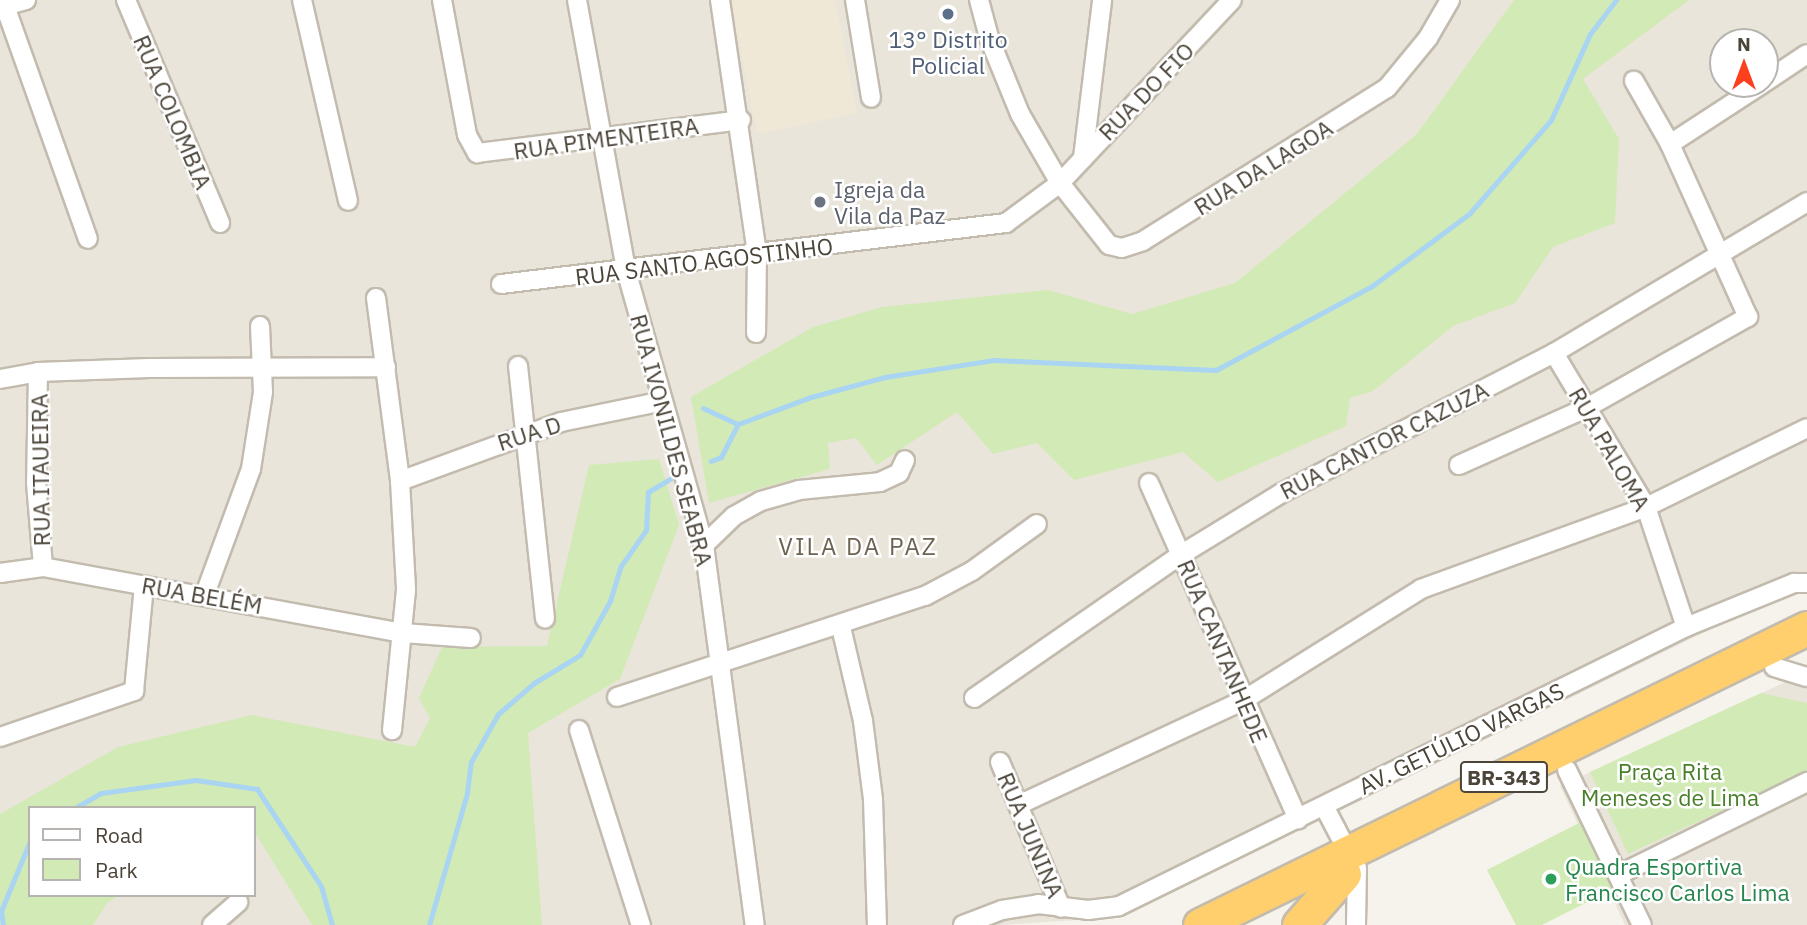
<!DOCTYPE html>
<html>
<head>
<meta charset="utf-8">
<style>
	body { margin:0 }
	#map { position:relative; width:1807px; height:925px; overflow:hidden; background:#f6f3ec; font-family:"IBM Plex Sans",sans-serif }
	div>[style] { position:absolute }
	[style*='--x'] { left:calc(var(--x)*1px); top:calc(var(--y)*1px); width:calc(var(--w)*1px); rotate:calc(var(--a)*1deg) }
	.residential>* { inset:0; background:#eae5da }
	.education>* { inset:0; background:#efe8d6 }
	.green>* { inset:0; background:#d2eab5 }
	.stream>* { height:5px; margin:-2.5px; padding:0 2.5px; transform-origin:2.5px; border-radius:2.5px; background:#a9d4f2 }
	.roads { filter:drop-shadow(2px 0 #c2bbae) drop-shadow(-2px 0 #c2bbae) drop-shadow(0 2px #c2bbae) drop-shadow(0 -2px #c2bbae) }
	.street>* { height:18px; margin:-9px; padding:0 9px; transform-origin:9px; border-radius:9px; background:#fff }
	.highway>* { height:33px; margin:-16.5px; padding:0 16.5px; transform-origin:16.5px; border-radius:16.5px; background:#ffcf6e }
	.dots>* { width:19px; height:19px; translate:-50% -50%; box-sizing:border-box; border:4px solid #fff; border-radius:50% }
	span { translate:-50% -50%; white-space:nowrap; text-align:center; line-height:1.15; -webkit-text-stroke:5px #fff; paint-order:stroke }
	.shield-label span { padding:2px 5px; background:#fff; border:2px solid; border-radius:5px; -webkit-text-stroke-width:0 }
	.shield-label { font-size:21px; color:#4b4439; font-weight:700 }
	.service-label { font-size:23px; color:#4e5e75 }
	.street-label { font-size:23px; color:#4b4439 }
	.worship-label { font-size:23px; color:#5b616d }
	.left { translate:0 -50%; text-align:left }
	.park-label { font-size:23px; color:#4a7f2a }
	.leisure-label { font-size:23px; color:#27864d }
	.neighbourhood-label { font-size:24px; color:#6e6250; letter-spacing:2px }
	.legend { position:absolute; left:28px; top:806px; width:228px; height:91px; box-sizing:border-box; background:#fff; border:2px solid #b7b4b0; margin:0; padding:9px 12px; list-style:none; font-size:21px; color:#4b4439 }
	.legend li { display:flex; align-items:center; gap:14px; height:35px }
	.legend b { width:35px; border:2px solid #b7b4b0 }
	.north { position:absolute; left:1709px; top:28px; width:70px; height:70px; box-sizing:border-box; background:#fff; border:2px solid #b7b4b0; border-radius:50%; rotate:0deg; font-size:19px; font-weight:700; line-height:28px; text-align:center; color:#4b4439 }
	.north::after { content:''; display:block; margin:auto; width:24px; height:32px; background:#fc3f1d; clip-path:polygon(50% 0,100% 100%,50% 72%,0 100%) }
</style>
</head>
<body>
<div id="map">
	<div class="residential">
		<div style="clip-path:polygon(evenodd,12px 0,1807px 0,1807px 582px,1123px 917px,1000px 925px,0 925px,0 3px,12px 0,1723px 42px,1765px 42px,1765px 84px,1723px 84px,1723px 42px,12px 0,30px 808px,254px 808px,254px 895px,30px 895px,30px 808px)"></div>
		<div style="clip-path:polygon(1807px 672px,1807px 925px,1625px 925px,1560px 786px)"></div>
	</div>
	<div class="education">
		<div style="clip-path:polygon(731px 0,835px 0,857px 113px,757px 134px)"></div>
	</div>
	<div class="green">
		<div style="clip-path:polygon(1514px 0,1689px 0,1583px 79px,1619px 139px,1615px 223px,1553px 247px,1515px 303px,1453px 326px,1373px 391px,1350px 398px,1346px 426px,1218px 482px,1183px 452px,1074px 480px,1037px 443px,993px 454px,957px 412px,877px 465px,856px 438px,828px 443px,830px 469px,709px 503px,691px 397px,813px 327px,882px 307px,1048px 290px,1132px 314px,1235px 283px,1416px 135px)"></div>
		<div style="clip-path:polygon(659px 459px,679px 525px,620px 679px,528px 733px,542px 925px,312px 925px,254px 831px,254px 808px,30px 808px,30px 895px,120px 895px,107px 903px,93px 925px,0 925px,0 814px,118px 747px,252px 715px,415px 747px,430px 718px,419px 698px,442px 647px,547px 646px,589px 465px)"></div>
		<div style="clip-path:polygon(1761px 693px,1807px 703px,1807px 771px,1628px 854px,1590px 772px)"></div>
		<div style="clip-path:polygon(1581px 822px,1615px 888px,1542px 925px,1516px 925px,1487px 870px)"></div>
	</div>
	<div class="stream">
		<div style="--x:703;--y:408;--w:38;--a:25"></div>
		<div style="--x:738;--y:424;--w:78;--a:-20.3"></div>
		<div style="--x:811;--y:397;--w:77;--a:-15.1"></div>
		<div style="--x:885;--y:377;--w:109;--a:-8.9"></div>
		<div style="--x:993;--y:360;--w:223;--a:2.6"></div>
		<div style="--x:1216;--y:370;--w:177;--a:-28.3"></div>
		<div style="--x:1372;--y:286;--w:121;--a:-36.6"></div>
		<div style="--x:1469;--y:214;--w:125;--a:-48.9"></div>
		<div style="--x:1551;--y:120;--w:94;--a:-65.6"></div>
		<div style="--x:1590;--y:34;--w:43;--a:-52.6"></div>
		<div style="--x:711;--y:461;--w:11;--a:-22"></div>
		<div style="--x:721;--y:457;--w:37;--a:-63"></div>
		<div style="--x:75;--y:808;--w:30;--a:-30"></div>
		<div style="--x:101;--y:793;--w:96;--a:-7.8"></div>
		<div style="--x:196;--y:780;--w:62;--a:8.4"></div>
		<div style="--x:257;--y:789;--w:116;--a:56.6"></div>
		<div style="--x:321;--y:886;--w:41;--a:74.2"></div>
		<div style="--x:3;--y:925;--w:14;--a:-98"></div>
		<div style="--x:1;--y:911;--w:76;--a:-67.5"></div>
		<div style="--x:429;--y:925;--w:137;--a:-73.9"></div>
		<div style="--x:467;--y:793;--w:31;--a:-83"></div>
		<div style="--x:471;--y:762;--w:55;--a:-60.6"></div>
		<div style="--x:498;--y:714;--w:48;--a:-40.7"></div>
		<div style="--x:534;--y:683;--w:54;--a:-31.3"></div>
		<div style="--x:580;--y:655;--w:62;--a:-60.9"></div>
		<div style="--x:610;--y:601;--w:37;--a:-73"></div>
		<div style="--x:621;--y:566;--w:44;--a:-55.2"></div>
		<div style="--x:646;--y:530;--w:38;--a:-87"></div>
		<div style="--x:648;--y:492;--w:31;--a:-31"></div>
	</div>
	<div class="roads">
		<div class="street">
			<div style="--x:126;--y:0;--w:242;--a:67.1"></div>
			<div style="--x:302;--y:0;--w:206;--a:77.1"></div>
			<div style="--x:442;--y:0;--w:137;--a:79.5"></div>
			<div style="--x:467;--y:135;--w:21;--a:61"></div>
			<div style="--x:477;--y:153;--w:266;--a:-7.1"></div>
			<div style="--x:577;--y:0;--w:274;--a:79.7"></div>
			<div style="--x:626;--y:270;--w:286;--a:74.2"></div>
			<div style="--x:704;--y:545;--w:383;--a:82.4"></div>
			<div style="--x:720;--y:0;--w:257;--a:81.7"></div>
			<div style="--x:757;--y:254;--w:79;--a:90.7"></div>
			<div style="--x:855;--y:0;--w:99;--a:80.7"></div>
			<div style="--x:979;--y:0;--w:39;--a:75"></div>
			<div style="--x:989;--y:38;--w:82;--a:67.8"></div>
			<div style="--x:1020;--y:114;--w:80;--a:59.9"></div>
			<div style="--x:1060;--y:183;--w:79;--a:51.7"></div>
			<div style="--x:1109;--y:245;--w:13;--a:13"></div>
			<div style="--x:1122;--y:248;--w:22;--a:-18"></div>
			<div style="--x:1143;--y:241;--w:288;--a:-32.1"></div>
			<div style="--x:1387;--y:88;--w:65;--a:-50.6"></div>
			<div style="--x:1428;--y:38;--w:44;--a:-59.9"></div>
			<div style="--x:5;--y:6;--w:247;--a:70.4"></div>
			<div style="--x:0;--y:7;--w:27;--a:-15"></div>
			<div style="--x:1765;--y:82;--w:50;--a:-33.7"></div>
			<div style="--x:1670;--y:144;--w:110;--a:-33.1"></div>
			<div style="--x:1083;--y:158;--w:159;--a:-83.1"></div>
			<div style="--x:501;--y:284;--w:509;--a:-6.89"></div>
			<div style="--x:1006;--y:223;--w:67;--a:-36.5"></div>
			<div style="--x:1060;--y:183;--w:251;--a:-46.8"></div>
			<div style="--x:376;--y:298;--w:185;--a:82.5"></div>
			<div style="--x:400;--y:481;--w:109;--a:86.8"></div>
			<div style="--x:406;--y:590;--w:141;--a:95.7"></div>
			<div style="--x:1554;--y:353;--w:179;--a:59.1"></div>
			<div style="--x:1646;--y:507;--w:126;--a:71.6"></div>
			<div style="--x:518;--y:366;--w:254;--a:83.9"></div>
			<div style="--x:38;--y:372;--w:111;--a:91"></div>
			<div style="--x:36;--y:483;--w:84;--a:85.2"></div>
			<div style="--x:0;--y:379;--w:39;--a:-10"></div>
			<div style="--x:38;--y:372;--w:111;--a:-2.1"></div>
			<div style="--x:149;--y:368;--w:237;--a:-0.2"></div>
			<div style="--x:1459;--y:465;--w:141;--a:-24.2"></div>
			<div style="--x:1588;--y:407;--w:184;--a:-29.4"></div>
			<div style="--x:1748;--y:317;--w:190;--a:-114.3"></div>
			<div style="--x:1670;--y:144;--w:73;--a:-119.7"></div>
			<div style="--x:400;--y:481;--w:171;--a:-20.1"></div>
			<div style="--x:561;--y:422;--w:104;--a:-11.6"></div>
			<div style="--x:1149;--y:483;--w:368;--a:66.1"></div>
			<div style="--x:704;--y:545;--w:42;--a:-44"></div>
			<div style="--x:734;--y:516;--w:31;--a:-29"></div>
			<div style="--x:761;--y:501;--w:40;--a:-16"></div>
			<div style="--x:799;--y:490;--w:81;--a:-5.6"></div>
			<div style="--x:880;--y:482;--w:21;--a:-25"></div>
			<div style="--x:899;--y:473;--w:14;--a:-65"></div>
			<div style="--x:0;--y:573;--w:43;--a:-7.9"></div>
			<div style="--x:43;--y:567;--w:366;--a:10.4"></div>
			<div style="--x:403;--y:633;--w:68;--a:4.2"></div>
			<div style="--x:205;--y:594;--w:133;--a:-69.8"></div>
			<div style="--x:251;--y:469;--w:78;--a:-81.1"></div>
			<div style="--x:263;--y:392;--w:66;--a:-92.6"></div>
			<div style="--x:841;--y:627;--w:97;--a:76.8"></div>
			<div style="--x:863;--y:721;--w:79;--a:82.7"></div>
			<div style="--x:873;--y:799;--w:126;--a:88.2"></div>
			<div style="--x:1774;--y:667;--w:34;--a:17"></div>
			<div style="--x:617;--y:697;--w:324;--a:-18.2"></div>
			<div style="--x:925;--y:596;--w:53;--a:-28"></div>
			<div style="--x:972;--y:571;--w:80;--a:-35.9"></div>
			<div style="--x:974;--y:698;--w:253;--a:-34.7"></div>
			<div style="--x:1182;--y:554;--w:115;--a:-31.5"></div>
			<div style="--x:1280;--y:494;--w:308;--a:-27.2"></div>
			<div style="--x:1554;--y:353;--w:295;--a:-30.8"></div>
			<div style="--x:579;--y:730;--w:205;--a:72.4"></div>
			<div style="--x:0;--y:737;--w:142;--a:-18.9"></div>
			<div style="--x:134;--y:691;--w:106;--a:-84.6"></div>
			<div style="--x:1000;--y:762;--w:158;--a:67.3"></div>
			<div style="--x:1567;--y:770;--w:172;--a:64.2"></div>
			<div style="--x:1018;--y:805;--w:247;--a:-24.9"></div>
			<div style="--x:1242;--y:701;--w:211;--a:-32"></div>
			<div style="--x:1421;--y:589;--w:239;--a:-20"></div>
			<div style="--x:1646;--y:507;--w:179;--a:-26.1"></div>
			<div style="--x:1324;--y:806;--w:52;--a:62.4"></div>
			<div style="--x:1618;--y:875;--w:211;--a:-26.2"></div>
			<div style="--x:212;--y:925;--w:35;--a:-41"></div>
			<div style="--x:963;--y:925;--w:42;--a:-21"></div>
			<div style="--x:1002;--y:910;--w:36;--a:-9"></div>
			<div style="--x:1038;--y:904;--w:50;--a:6.8"></div>
			<div style="--x:1088;--y:910;--w:31;--a:-7"></div>
			<div style="--x:1119;--y:906;--w:632;--a:-26.2"></div>
			<div style="--x:1686;--y:627;--w:117;--a:-22.2"></div>
			<div style="--x:1794;--y:583;--w:13;--a:0"></div>
			<div style="--x:1356;--y:925;--w:57;--a:-89"></div>
		</div>
		<div class="highway">
			<div style="--x:1200;--y:925;--w:676;--a:-26.07"></div>
			<div style="--x:1299;--y:925;--w:68;--a:-48.6"></div>
		</div>
	</div>
	<div class="dots">
		<div style="left:948px;top:14px;background:#5c6f8a"></div>
		<div style="left:820px;top:202px;background:#6b7280"></div>
		<div style="left:1551px;top:879px;background:#2e9e5b"></div>
	</div>
	<div class="shield-label">
		<span style="left:1504px;top:777px">BR-343</span>
	</div>
	<div class="service-label">
		<span style="left:948px;top:52px">13° Distrito<br>Policial</span>
	</div>
	<div class="street-label">
		<span style="left:1146px;top:91px;rotate:-46deg">RUA DO FIO</span>
		<span style="left:173px;top:112px;rotate:67deg">RUA COLOMBIA</span>
		<span style="left:606px;top:138px;rotate:-8deg">RUA PIMENTEIRA</span>
		<span style="left:1263px;top:167px;rotate:-32deg">RUA DA LAGOA</span>
		<span style="left:704px;top:261px;rotate:-7deg">RUA SANTO AGOSTINHO</span>
		<span style="left:529px;top:433px;rotate:-18deg">RUA D</span>
		<span style="left:672px;top:440px;rotate:75deg">RUA IVONILDES SEABRA</span>
		<span style="left:1384px;top:440px;rotate:-27deg">RUA CANTOR CAZUZA</span>
		<span style="left:1610px;top:449px;rotate:60deg">RUA PALOMA</span>
		<span style="left:40px;top:470px;rotate:-91deg">RUA ITAUEIRA</span>
		<span style="left:202px;top:595px;rotate:10deg">RUA BELÉM</span>
		<span style="left:1223px;top:651px;rotate:67deg">RUA CANTANHEDE</span>
		<span style="left:1461px;top:738px;rotate:-26deg">AV. GETÚLIO VARGAS</span>
		<span style="left:1031px;top:835px;rotate:67deg">RUA JUNINA</span>
	</div>
	<div class="worship-label">
		<span class="left" style="left:834px;top:202px">Igreja da<br>Vila da Paz</span>
	</div>
	<div class="park-label">
		<span style="left:1670px;top:784px">Praça Rita<br>Meneses de Lima</span>
	</div>
	<div class="leisure-label">
		<span class="left" style="left:1565px;top:879px">Quadra Esportiva<br>Francisco Carlos Lima</span>
	</div>
	<div class="neighbourhood-label">
		<span style="left:858px;top:547px">VILA DA PAZ</span>
	</div>
	<ul class="legend">
	<li><b style="height:9px;background:#fff"></b>Road</li>
	<li><b style="height:19px;background:#d2eab5"></b>Park</li>
	</ul>
	<div class="north">N</div>
</div>
</body>
</html>
